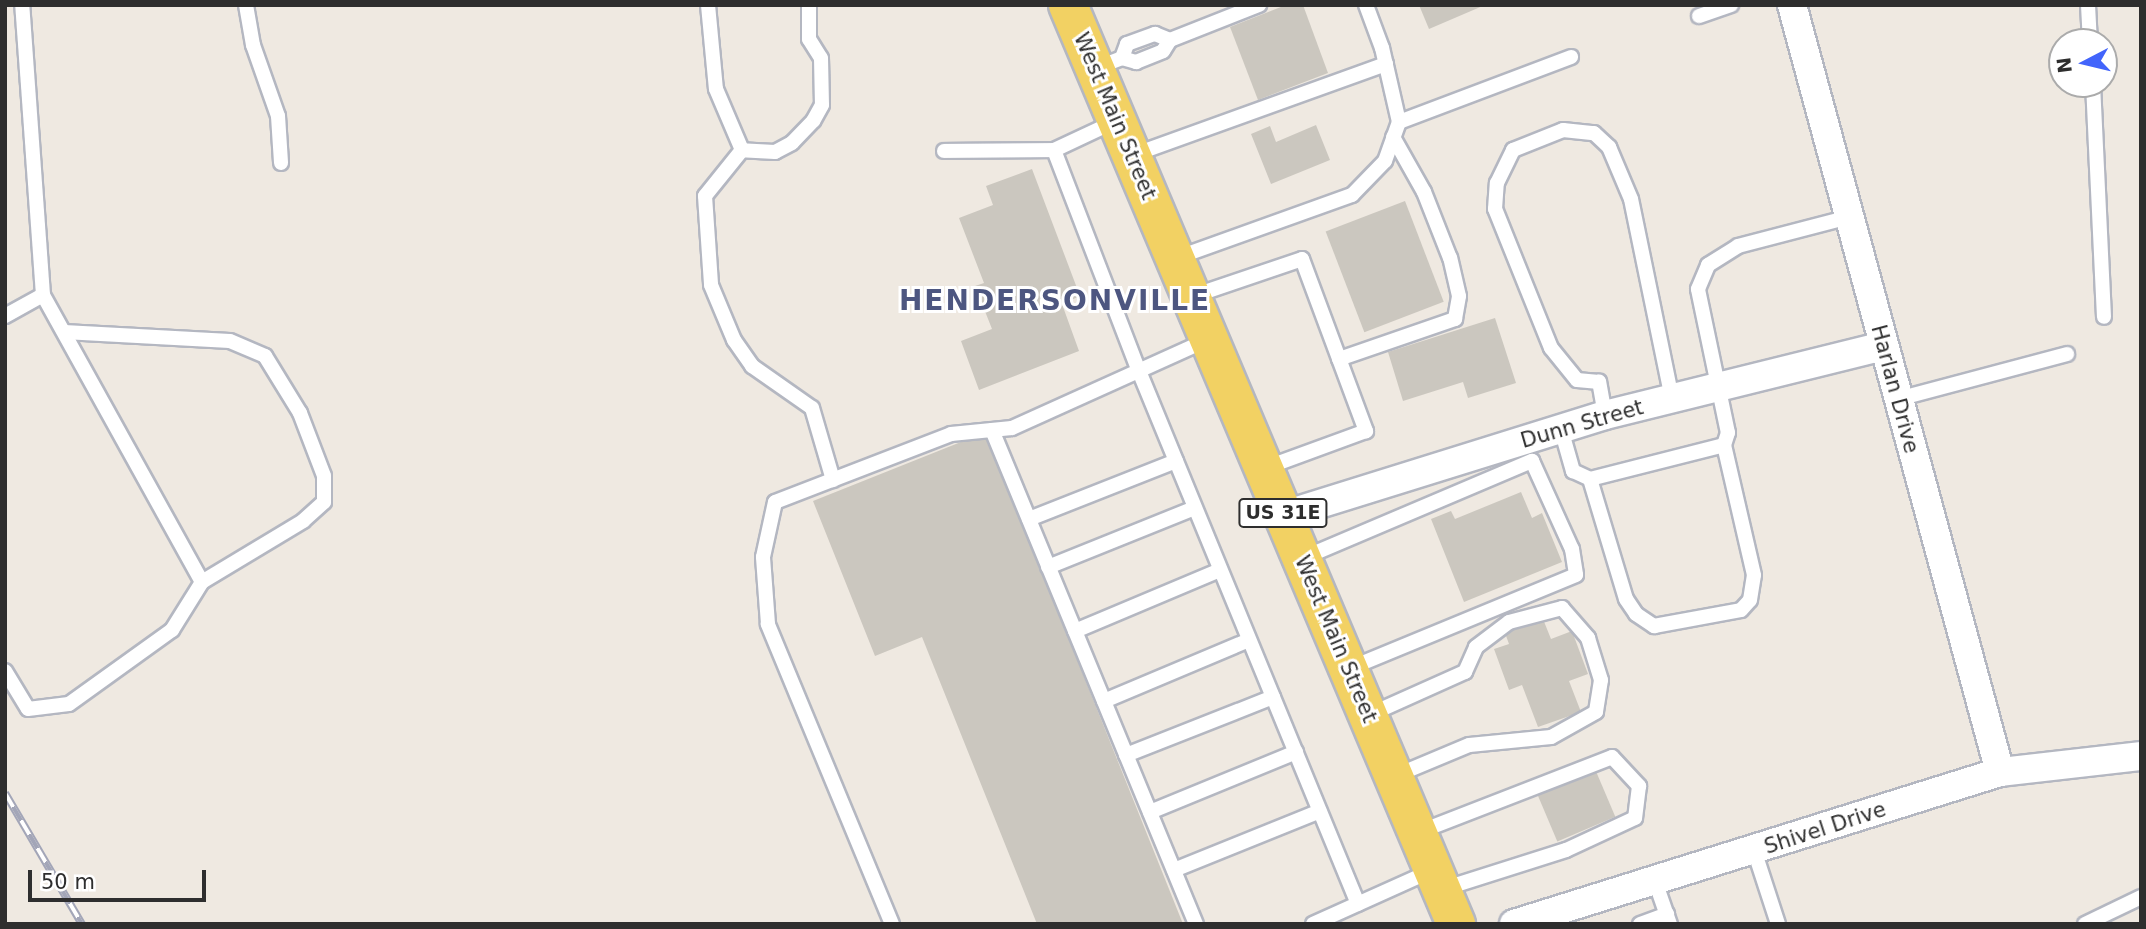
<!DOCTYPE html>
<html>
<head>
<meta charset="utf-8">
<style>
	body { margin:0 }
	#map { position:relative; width:2146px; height:929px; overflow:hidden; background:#efe9e1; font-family:"DejaVu Sans",sans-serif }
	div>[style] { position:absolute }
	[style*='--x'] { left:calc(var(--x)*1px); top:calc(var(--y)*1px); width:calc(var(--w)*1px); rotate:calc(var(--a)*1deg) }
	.building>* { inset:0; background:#cbc7bf; transform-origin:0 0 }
	.roads { filter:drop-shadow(2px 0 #b4b7c1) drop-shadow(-2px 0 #b4b7c1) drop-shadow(0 2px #b4b7c1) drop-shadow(0 -2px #b4b7c1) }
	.service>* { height:14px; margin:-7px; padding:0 7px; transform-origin:7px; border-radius:7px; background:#fff }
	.minor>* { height:28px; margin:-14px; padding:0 14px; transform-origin:14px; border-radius:14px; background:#fff }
	.primary>* { height:38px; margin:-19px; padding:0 19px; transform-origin:19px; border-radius:19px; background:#f2d163 }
	.rail>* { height:8px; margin-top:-4px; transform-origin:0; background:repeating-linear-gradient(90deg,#fff 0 16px,#a3a6b8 0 32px); box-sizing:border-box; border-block:2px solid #a3a6b8 }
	span { translate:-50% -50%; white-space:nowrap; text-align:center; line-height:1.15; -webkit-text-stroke:6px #fff; paint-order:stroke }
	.shield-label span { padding:2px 5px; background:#fff; border:2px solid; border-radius:5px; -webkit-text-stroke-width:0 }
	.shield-label { font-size:19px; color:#2e2e2e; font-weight:700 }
	.street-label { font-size:21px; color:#2e2e2e }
	.district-label { font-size:28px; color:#4d5680; font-weight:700; letter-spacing:2px }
	.frame { position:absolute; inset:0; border:7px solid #2e2e2e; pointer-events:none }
	.north { position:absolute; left:2048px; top:28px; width:70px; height:70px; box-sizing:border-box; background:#fff; border:2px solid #ababab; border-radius:50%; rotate:263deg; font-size:19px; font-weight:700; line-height:28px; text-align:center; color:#2e2e2e }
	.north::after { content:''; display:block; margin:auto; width:24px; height:32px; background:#4264fb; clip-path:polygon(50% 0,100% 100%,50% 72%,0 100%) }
	.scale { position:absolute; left:28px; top:870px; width:178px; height:32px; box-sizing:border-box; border:4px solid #2e2e2e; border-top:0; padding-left:9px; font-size:21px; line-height:24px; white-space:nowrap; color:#2e2e2e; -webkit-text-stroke:5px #fff; paint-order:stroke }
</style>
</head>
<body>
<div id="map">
	<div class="building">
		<div style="clip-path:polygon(1286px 5px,1303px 5px,1328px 73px,1258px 100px,1230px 27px)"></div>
		<div style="clip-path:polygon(1419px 5px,1485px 5px,1429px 29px)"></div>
		<div style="clip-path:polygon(1316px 125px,1330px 160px,1271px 184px,1251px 134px,1270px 126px,1276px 142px)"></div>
		<div style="clip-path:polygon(1032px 169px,1080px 296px,1062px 304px,1079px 351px,979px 390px,961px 341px,992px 329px,975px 286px,984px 283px,959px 218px,993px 205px,986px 186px)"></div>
		<div style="left:1405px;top:201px;width:108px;height:85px;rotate:69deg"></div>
		<div style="clip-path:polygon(1495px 318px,1516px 383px,1468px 398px,1463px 382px,1403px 401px,1388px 352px)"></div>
		<div style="clip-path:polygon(986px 432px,1183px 924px,1037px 924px,922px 637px,875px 656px,813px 501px)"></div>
		<div style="clip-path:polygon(1521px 492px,1532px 518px,1542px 513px,1562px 562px,1464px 602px,1431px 519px,1451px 511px,1455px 519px)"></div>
		<div style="clip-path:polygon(1543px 619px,1551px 639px,1572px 631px,1588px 674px,1569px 681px,1581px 712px,1538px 727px,1522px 685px,1509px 690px,1494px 649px,1509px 644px,1505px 633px)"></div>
		<div style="left:1595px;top:769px;width:52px;height:63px;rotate:67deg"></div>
	</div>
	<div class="roads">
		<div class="service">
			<div style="--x:246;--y:5;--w:41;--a:80.1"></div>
			<div style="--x:253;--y:45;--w:75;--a:70.6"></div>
			<div style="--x:278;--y:116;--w:47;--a:86.3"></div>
			<div style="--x:708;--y:5;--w:84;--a:84.6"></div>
			<div style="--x:716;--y:89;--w:66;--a:66.9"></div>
			<div style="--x:809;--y:5;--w:34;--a:90"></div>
			<div style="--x:809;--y:39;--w:22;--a:58"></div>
			<div style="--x:821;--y:58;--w:47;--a:88.8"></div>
			<div style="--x:822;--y:105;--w:18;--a:119"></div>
			<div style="--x:813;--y:121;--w:30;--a:134"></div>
			<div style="--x:792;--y:143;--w:19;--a:152"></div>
			<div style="--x:775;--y:152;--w:33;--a:-177"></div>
			<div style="--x:742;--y:150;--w:59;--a:128.8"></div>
			<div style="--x:705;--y:196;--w:89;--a:86.1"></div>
			<div style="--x:711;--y:285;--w:60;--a:67.3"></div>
			<div style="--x:734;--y:340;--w:32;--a:55"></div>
			<div style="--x:752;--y:366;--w:73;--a:35"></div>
			<div style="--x:812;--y:408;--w:75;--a:73.7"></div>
			<div style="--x:2088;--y:5;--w:37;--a:87"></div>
			<div style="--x:1699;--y:16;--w:34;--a:-19"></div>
			<div style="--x:1122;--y:58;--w:15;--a:-70"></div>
			<div style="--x:1127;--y:44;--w:30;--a:-20"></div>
			<div style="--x:1155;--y:34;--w:16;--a:22"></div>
			<div style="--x:1096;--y:68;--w:28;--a:-21"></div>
			<div style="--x:1122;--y:58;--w:15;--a:16"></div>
			<div style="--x:1136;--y:62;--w:29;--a:-22"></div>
			<div style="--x:1163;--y:51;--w:13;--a:-58"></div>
			<div style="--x:1170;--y:40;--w:96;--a:-21.5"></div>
			<div style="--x:2093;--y:84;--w:233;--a:87.3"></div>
			<div style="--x:1116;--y:121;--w:68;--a:154.9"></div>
			<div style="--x:1054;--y:150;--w:237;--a:69"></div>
			<div style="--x:1139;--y:371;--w:576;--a:67.66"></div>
			<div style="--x:1399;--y:122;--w:184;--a:-20.7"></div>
			<div style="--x:944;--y:151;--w:110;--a:-0.5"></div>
			<div style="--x:1133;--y:155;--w:269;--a:-19.8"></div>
			<div style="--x:1176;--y:258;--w:187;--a:-19.7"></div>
			<div style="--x:1352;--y:195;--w:47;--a:-45.9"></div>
			<div style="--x:1385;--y:161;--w:41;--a:-70.3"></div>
			<div style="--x:1399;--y:122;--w:76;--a:-102.9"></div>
			<div style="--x:1382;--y:48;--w:46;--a:-110.4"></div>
			<div style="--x:1193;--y:296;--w:115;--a:-18.7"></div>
			<div style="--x:1302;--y:259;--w:184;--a:69.6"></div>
			<div style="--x:1366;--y:431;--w:108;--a:159.9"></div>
			<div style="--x:5;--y:316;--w:43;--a:-28.9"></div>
			<div style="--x:64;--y:332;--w:166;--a:3.1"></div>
			<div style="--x:230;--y:341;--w:38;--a:23"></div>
			<div style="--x:265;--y:356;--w:67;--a:58.4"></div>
			<div style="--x:300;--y:413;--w:67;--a:69.1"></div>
			<div style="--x:324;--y:476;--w:26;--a:90"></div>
			<div style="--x:324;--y:502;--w:28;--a:138"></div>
			<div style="--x:303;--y:521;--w:118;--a:148.9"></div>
			<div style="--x:1339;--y:359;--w:123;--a:-19"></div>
			<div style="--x:1455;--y:319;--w:23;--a:-80"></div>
			<div style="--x:1459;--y:296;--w:39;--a:-103"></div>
			<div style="--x:1450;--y:258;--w:71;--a:-111.5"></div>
			<div style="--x:1424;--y:192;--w:63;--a:-119.4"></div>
			<div style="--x:1898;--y:399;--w:175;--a:-14.9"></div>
			<div style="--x:1605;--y:415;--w:34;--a:-100"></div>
			<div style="--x:1599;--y:382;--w:22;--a:-175"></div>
			<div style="--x:1577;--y:380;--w:41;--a:-129.1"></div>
			<div style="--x:1551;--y:348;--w:150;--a:-111.9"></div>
			<div style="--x:1495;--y:209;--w:26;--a:-86"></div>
			<div style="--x:1497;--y:183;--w:37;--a:-64"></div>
			<div style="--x:1513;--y:150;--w:54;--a:-21.8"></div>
			<div style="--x:1563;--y:130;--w:31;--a:6"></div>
			<div style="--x:1594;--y:133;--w:21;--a:43"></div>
			<div style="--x:1609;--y:147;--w:56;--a:67.1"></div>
			<div style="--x:1631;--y:199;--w:203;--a:78.4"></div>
			<div style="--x:1561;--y:429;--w:44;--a:74.1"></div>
			<div style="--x:1573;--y:471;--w:19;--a:25"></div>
			<div style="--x:1590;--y:479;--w:138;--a:-14.2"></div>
			<div style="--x:1724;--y:445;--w:13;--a:-72"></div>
			<div style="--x:1728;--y:433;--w:147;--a:-101.8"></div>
			<div style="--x:1698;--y:289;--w:26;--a:-67"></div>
			<div style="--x:1708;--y:265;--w:36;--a:-32"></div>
			<div style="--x:1738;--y:246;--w:115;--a:-14.6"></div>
			<div style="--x:992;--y:430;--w:534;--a:67.56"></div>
			<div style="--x:1590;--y:479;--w:125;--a:73.3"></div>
			<div style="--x:1626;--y:599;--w:18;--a:56"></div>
			<div style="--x:1636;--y:614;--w:22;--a:34"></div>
			<div style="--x:1654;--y:626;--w:88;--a:-10.4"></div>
			<div style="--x:1741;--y:610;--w:13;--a:-48"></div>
			<div style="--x:1750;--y:600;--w:25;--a:-81"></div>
			<div style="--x:1754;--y:575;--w:133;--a:-103"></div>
			<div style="--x:1029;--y:519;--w:158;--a:-21.5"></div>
			<div style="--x:1303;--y:558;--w:249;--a:-23"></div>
			<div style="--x:1532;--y:461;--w:97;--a:65.6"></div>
			<div style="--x:1572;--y:549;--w:26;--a:81"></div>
			<div style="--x:1576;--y:575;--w:244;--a:157.6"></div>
			<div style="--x:1048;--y:567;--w:158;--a:-21.9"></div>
			<div style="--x:1075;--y:631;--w:157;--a:-22.8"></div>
			<div style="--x:5;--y:671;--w:44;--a:58.8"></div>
			<div style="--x:28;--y:709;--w:41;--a:-7"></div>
			<div style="--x:69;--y:704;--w:127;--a:-35.7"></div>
			<div style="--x:172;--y:630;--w:57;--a:-58"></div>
			<div style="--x:202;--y:582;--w:328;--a:-119"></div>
			<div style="--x:43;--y:295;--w:291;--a:-94.1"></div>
			<div style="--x:1104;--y:701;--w:157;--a:-22.8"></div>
			<div style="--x:1371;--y:714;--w:103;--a:-24.1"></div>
			<div style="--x:1465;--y:672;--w:27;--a:-66"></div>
			<div style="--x:1476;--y:647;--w:41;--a:-37.1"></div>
			<div style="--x:1509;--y:622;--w:55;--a:-14.8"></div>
			<div style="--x:1562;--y:608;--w:40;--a:49"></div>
			<div style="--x:1588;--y:638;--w:44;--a:72.8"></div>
			<div style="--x:1601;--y:680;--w:32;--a:99"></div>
			<div style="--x:1596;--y:712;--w:51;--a:150.9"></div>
			<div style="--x:1551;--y:737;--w:82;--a:174.4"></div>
			<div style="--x:1469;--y:745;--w:80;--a:157.3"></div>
			<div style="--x:1126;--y:755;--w:158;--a:-21.5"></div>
			<div style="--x:1150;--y:812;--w:158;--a:-22.3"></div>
			<div style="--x:1419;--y:832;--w:207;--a:-21.2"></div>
			<div style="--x:1612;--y:757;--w:40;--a:47"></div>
			<div style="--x:1639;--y:786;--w:32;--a:97"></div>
			<div style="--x:1635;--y:818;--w:76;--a:155.1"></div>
			<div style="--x:1566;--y:850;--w:129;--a:162.4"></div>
			<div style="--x:1754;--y:850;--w:78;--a:72"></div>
			<div style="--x:1174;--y:870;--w:157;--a:-22"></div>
			<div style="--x:1655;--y:881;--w:46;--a:70.8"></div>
			<div style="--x:892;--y:924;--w:325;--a:-112.5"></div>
			<div style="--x:768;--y:624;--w:67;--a:-94.3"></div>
			<div style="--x:763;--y:557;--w:56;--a:-77.7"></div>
			<div style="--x:775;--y:502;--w:189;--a:-21.1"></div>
			<div style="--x:951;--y:434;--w:61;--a:-5.6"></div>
			<div style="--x:1012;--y:428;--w:214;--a:-24.3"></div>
			<div style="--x:1313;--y:924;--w:132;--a:-24.2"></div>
			<div style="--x:1640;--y:924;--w:29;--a:-20"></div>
			<div style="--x:2085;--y:924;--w:62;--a:-25.7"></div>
		</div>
		<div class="minor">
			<div style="--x:1792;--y:5;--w:795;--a:74.83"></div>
			<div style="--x:1284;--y:515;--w:336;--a:-17.3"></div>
			<div style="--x:1605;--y:415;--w:287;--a:-13.9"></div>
			<div style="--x:1514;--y:924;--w:509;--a:-17.37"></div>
			<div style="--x:2000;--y:772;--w:142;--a:-6.5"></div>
		</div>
		<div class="primary">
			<div style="--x:1068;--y:5;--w:998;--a:67.11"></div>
		</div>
	</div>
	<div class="rail">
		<div style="--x:5;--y:793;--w:152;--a:59.6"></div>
	</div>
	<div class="shield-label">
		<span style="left:1283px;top:513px">US 31E</span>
	</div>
	<div class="street-label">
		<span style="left:1115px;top:116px;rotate:67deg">West Main Street</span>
		<span style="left:1895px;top:389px;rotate:75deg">Harlan Drive</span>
		<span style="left:1582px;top:424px;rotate:-16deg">Dunn Street</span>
		<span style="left:1336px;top:639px;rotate:67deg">West Main Street</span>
		<span style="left:1825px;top:828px;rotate:-18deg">Shivel Drive</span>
	</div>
	<div class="district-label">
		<span style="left:1055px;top:301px">HENDERSONVILLE</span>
	</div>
	<div class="frame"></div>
	<div class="north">N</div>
	<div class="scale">50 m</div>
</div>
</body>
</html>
